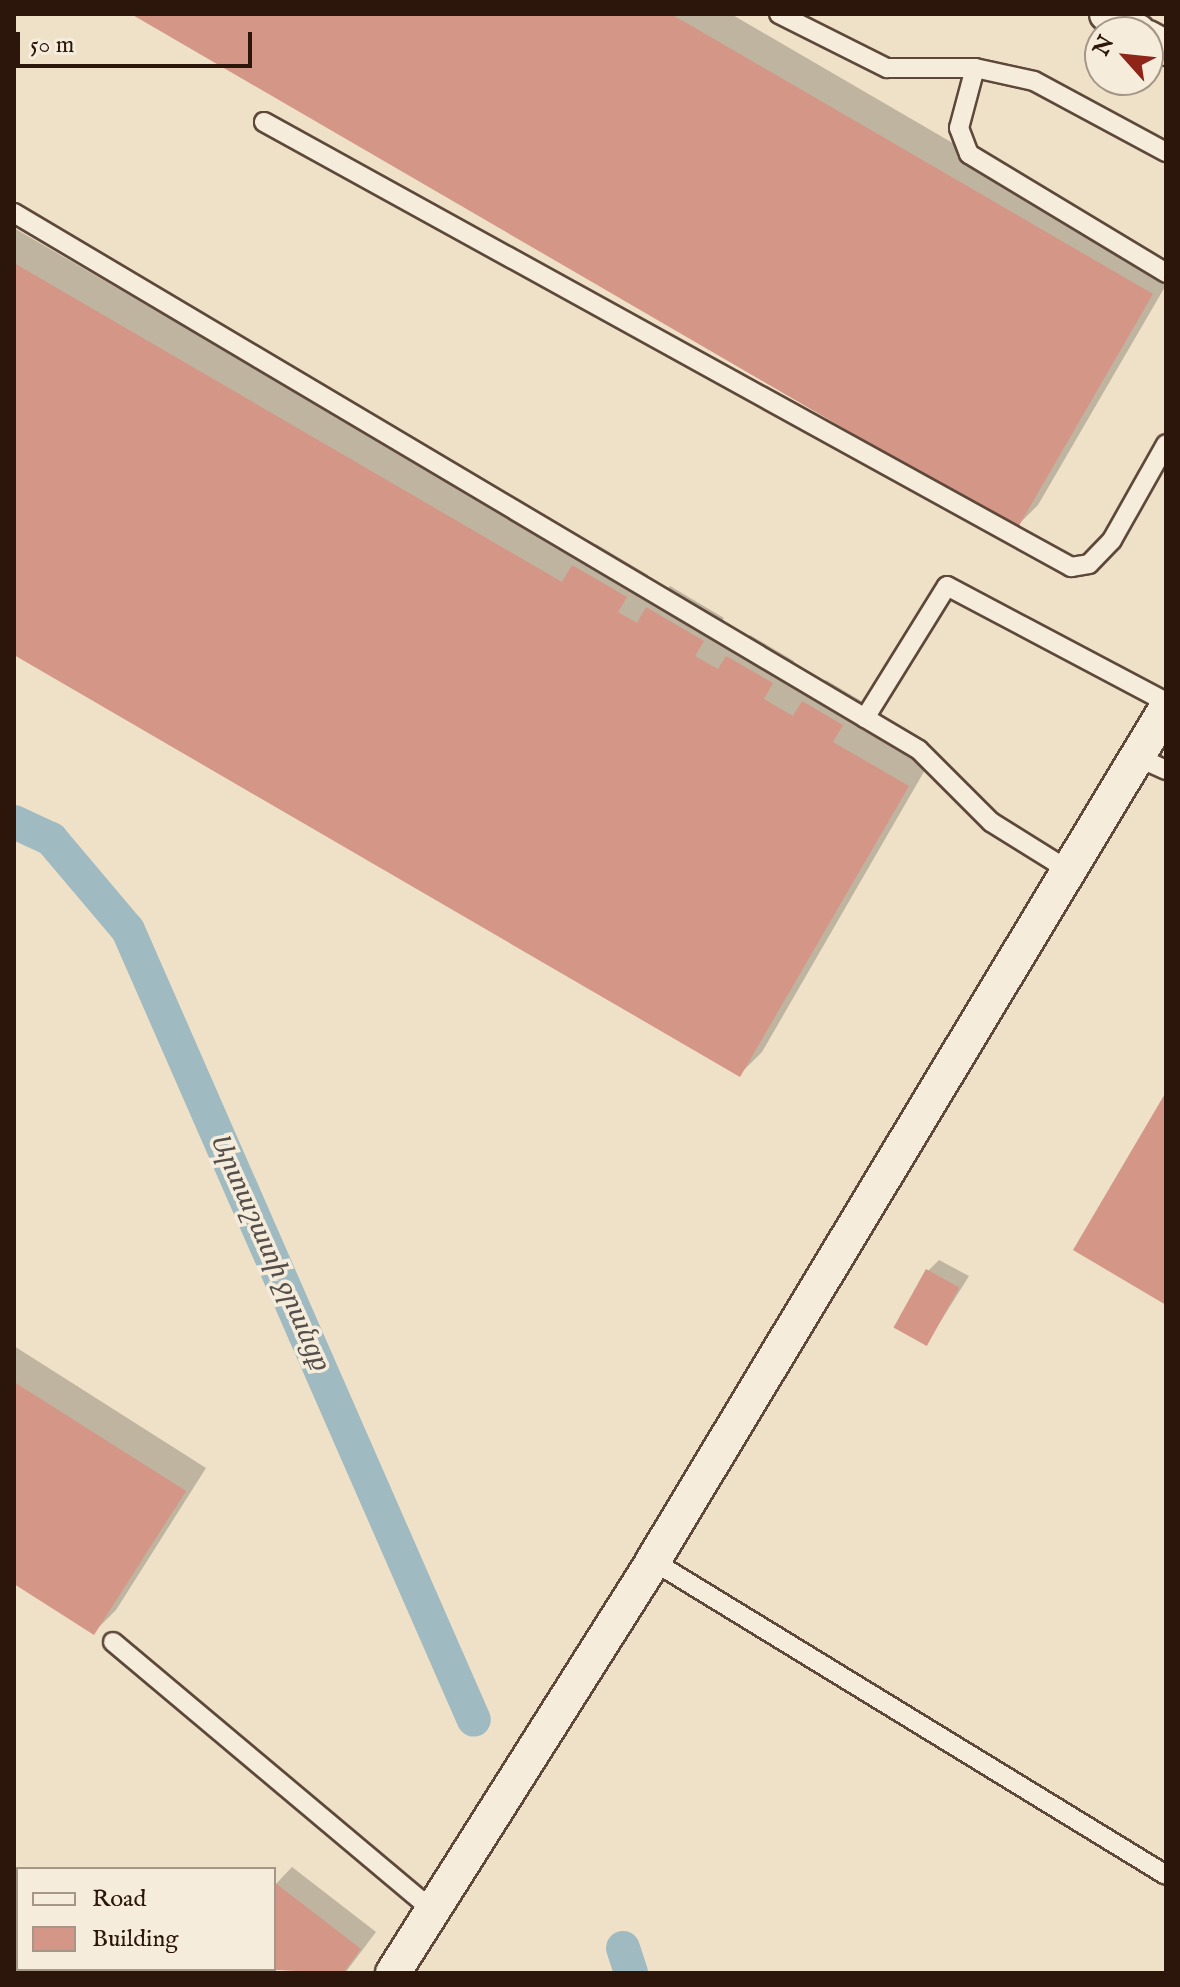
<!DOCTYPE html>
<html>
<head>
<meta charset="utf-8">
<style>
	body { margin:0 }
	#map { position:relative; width:1180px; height:1987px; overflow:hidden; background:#efe1c8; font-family:"IM FELL English","Noto Serif Armenian",serif }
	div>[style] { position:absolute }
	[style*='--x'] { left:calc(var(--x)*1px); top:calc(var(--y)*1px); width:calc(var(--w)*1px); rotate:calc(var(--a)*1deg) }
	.shadow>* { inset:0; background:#0003 }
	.canal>* { height:34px; margin:-17px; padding:0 17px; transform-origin:17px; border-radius:17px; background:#a0bac1 }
	.building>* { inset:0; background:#d49687; transform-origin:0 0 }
	.roads { filter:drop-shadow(2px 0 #5d483a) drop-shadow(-2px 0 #5d483a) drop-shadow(0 2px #5d483a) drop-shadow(0 -2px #5d483a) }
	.service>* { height:18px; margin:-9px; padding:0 9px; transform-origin:9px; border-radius:9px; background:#f5ecdb }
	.minor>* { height:34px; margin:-17px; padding:0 17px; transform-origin:17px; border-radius:17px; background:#f5ecdb }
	span { translate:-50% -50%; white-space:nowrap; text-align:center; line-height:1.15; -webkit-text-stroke:7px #f5ecdb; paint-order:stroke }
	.water-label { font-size:26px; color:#554f4b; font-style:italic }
	.frame { position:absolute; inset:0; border:16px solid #2c150b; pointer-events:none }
	.legend { position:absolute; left:16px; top:1867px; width:260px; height:104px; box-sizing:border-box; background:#f5ecdb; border:2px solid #a59688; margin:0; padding:10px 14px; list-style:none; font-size:24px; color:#2c150b }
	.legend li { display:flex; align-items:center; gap:16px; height:40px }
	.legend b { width:40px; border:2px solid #a59688 }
	.north { position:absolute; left:1084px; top:16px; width:80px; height:80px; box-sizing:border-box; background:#f5ecdb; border:2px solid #a59688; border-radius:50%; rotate:297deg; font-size:22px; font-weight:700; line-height:32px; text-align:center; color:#2c150b }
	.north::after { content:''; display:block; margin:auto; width:28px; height:36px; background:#8f2418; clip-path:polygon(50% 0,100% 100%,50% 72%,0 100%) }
	.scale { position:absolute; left:16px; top:32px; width:236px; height:36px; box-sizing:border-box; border:4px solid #2c150b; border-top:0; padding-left:10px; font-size:24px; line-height:28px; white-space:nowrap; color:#2c150b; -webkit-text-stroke:6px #f5ecdb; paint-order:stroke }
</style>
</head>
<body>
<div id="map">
	<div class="shadow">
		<div style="clip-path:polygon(135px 14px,731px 14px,1166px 267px,1166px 285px,1038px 505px,1016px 527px)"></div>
		<div style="clip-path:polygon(14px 228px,582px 558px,596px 544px,648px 575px,639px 589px,657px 599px,670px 586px,724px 618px,715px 633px,739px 647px,750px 635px,794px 661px,784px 677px,813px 693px,826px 680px,863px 702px,854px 719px,929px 763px,762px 1052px,740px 1074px,14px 652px)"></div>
		<div style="clip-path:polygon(939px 1260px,969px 1276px,927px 1343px,928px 1271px)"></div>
		<div style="clip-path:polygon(14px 1346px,206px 1468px,116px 1610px,94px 1632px,14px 1581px)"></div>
		<div style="clip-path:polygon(292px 1867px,376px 1932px,345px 1973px,260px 1969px,274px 1969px,274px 1886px)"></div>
	</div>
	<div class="canal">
		<div style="--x:14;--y:822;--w:41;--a:24.7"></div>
		<div style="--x:51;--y:839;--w:119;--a:49.8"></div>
		<div style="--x:128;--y:930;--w:862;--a:66.35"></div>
		<div style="--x:623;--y:1948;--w:26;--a:72"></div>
	</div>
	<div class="building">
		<div style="clip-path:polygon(131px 14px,671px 14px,1153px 294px,1017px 529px)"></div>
		<div style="clip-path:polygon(14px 263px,562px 582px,572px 565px,627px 597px,618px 612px,637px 623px,646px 607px,704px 641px,695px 656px,718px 669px,726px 656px,773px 683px,764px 699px,793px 716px,802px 701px,843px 725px,833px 742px,909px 786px,740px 1077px,14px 655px)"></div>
		<div style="clip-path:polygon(1166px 1092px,1166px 1305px,1073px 1250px)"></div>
		<div style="left:926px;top:1269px;width:38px;height:67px;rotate:29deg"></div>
		<div style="clip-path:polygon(14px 1382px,186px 1491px,94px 1635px,14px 1584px)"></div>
		<div style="clip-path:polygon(274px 1882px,361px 1949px,343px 1973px,256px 1969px,274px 1969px)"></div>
	</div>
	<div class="roads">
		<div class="service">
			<div style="--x:779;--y:14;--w:121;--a:26.6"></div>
			<div style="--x:887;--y:68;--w:88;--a:0"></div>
			<div style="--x:975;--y:68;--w:60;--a:12.4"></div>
			<div style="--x:1034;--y:81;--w:150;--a:28.3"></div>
			<div style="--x:975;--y:68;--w:62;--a:104.9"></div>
			<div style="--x:959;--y:128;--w:28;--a:69"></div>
			<div style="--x:969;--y:154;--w:230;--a:31.1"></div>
			<div style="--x:264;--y:122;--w:922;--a:28.87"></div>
			<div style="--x:1071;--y:567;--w:18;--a:-9"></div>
			<div style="--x:1089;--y:564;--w:33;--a:-46"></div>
			<div style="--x:1112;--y:540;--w:110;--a:-60.6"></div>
			<div style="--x:14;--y:213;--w:1052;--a:30.68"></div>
			<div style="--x:919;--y:750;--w:102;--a:45"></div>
			<div style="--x:991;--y:822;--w:91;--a:31.9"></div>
			<div style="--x:865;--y:718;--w:155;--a:-58.2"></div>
			<div style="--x:947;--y:586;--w:248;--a:27.9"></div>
			<div style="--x:1137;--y:757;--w:32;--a:24"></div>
			<div style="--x:653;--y:1561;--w:601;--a:31.47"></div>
			<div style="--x:113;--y:1642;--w:415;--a:40"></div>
			<div style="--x:14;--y:1927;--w:4;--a:27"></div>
			<div style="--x:88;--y:1969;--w:9;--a:27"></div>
		</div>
		<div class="minor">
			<div style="--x:1107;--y:14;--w:36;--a:30"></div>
			<div style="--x:1148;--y:38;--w:21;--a:29"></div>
			<div style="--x:393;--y:1973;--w:487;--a:-57.7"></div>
			<div style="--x:653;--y:1561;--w:995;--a:-58.95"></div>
		</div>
	</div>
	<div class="water-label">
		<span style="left:269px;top:1252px;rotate:66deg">Արտաշատի ջրանցք</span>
	</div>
	<div class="frame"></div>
	<ul class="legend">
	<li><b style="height:10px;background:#f5ecdb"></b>Road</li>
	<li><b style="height:22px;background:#d49687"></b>Building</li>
	</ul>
	<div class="north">N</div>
	<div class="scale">50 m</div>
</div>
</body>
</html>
